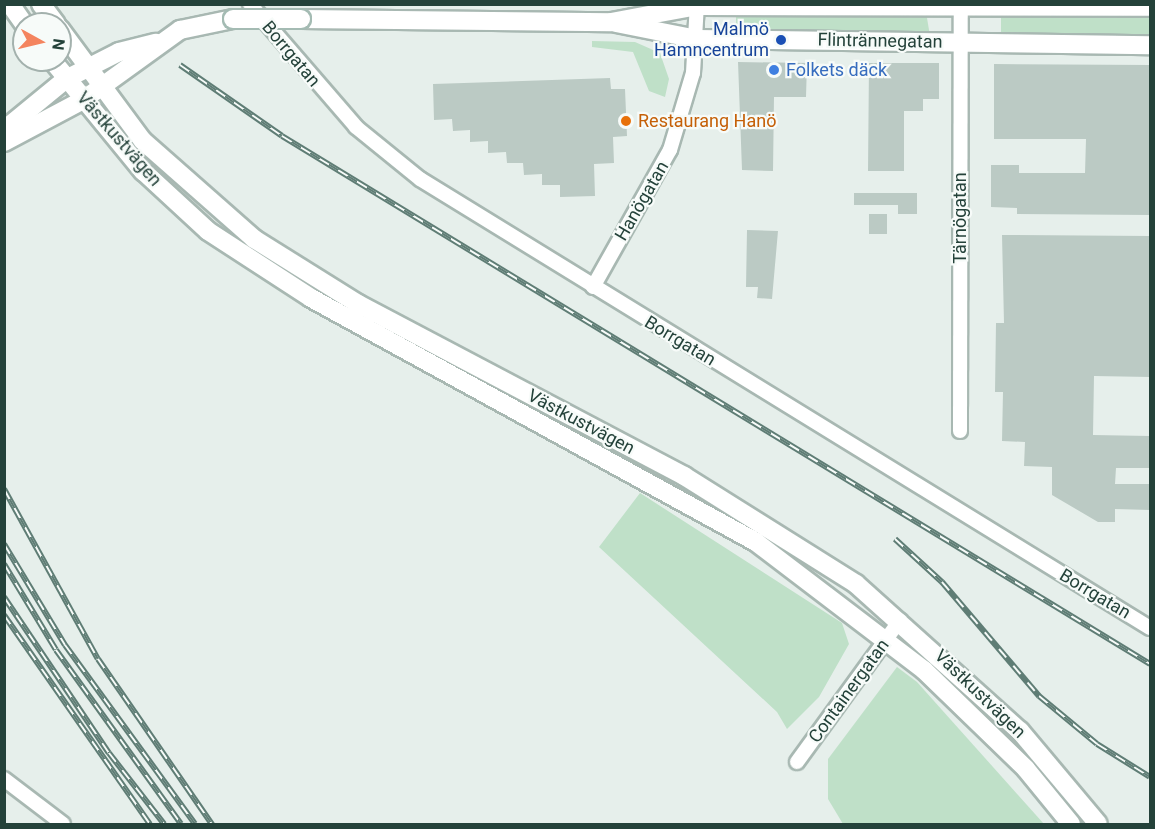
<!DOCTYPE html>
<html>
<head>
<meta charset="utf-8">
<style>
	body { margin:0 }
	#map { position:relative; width:1155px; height:829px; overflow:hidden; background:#e6efeb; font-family:Roboto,sans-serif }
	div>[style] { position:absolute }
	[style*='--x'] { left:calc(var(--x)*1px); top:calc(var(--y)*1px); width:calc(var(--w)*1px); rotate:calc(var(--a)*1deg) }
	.green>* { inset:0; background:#bfe0c8; transform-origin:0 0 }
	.building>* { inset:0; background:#bbcac4; transform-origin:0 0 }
	.roads { filter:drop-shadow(2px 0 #a8b8b2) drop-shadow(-2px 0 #a8b8b2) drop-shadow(0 2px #a8b8b2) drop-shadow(0 -2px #a8b8b2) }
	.street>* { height:14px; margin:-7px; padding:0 7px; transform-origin:7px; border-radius:7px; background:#fff }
	.secondary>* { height:18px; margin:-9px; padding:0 9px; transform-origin:9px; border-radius:9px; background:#fff }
	.rail>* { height:6px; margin-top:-3px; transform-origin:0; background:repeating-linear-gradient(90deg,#f7fbf9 0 11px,#5f7d75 0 22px); box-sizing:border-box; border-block:2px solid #5f7d75 }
	.bridges { filter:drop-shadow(2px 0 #a4bbb3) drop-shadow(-2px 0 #a4bbb3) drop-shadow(0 2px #a4bbb3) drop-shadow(0 -2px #a4bbb3) }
	.secondary-bridge>* { height:18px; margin:-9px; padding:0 9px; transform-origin:9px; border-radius:9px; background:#fff }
	.dots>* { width:16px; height:16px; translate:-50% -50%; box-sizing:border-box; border:3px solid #f7fbf9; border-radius:50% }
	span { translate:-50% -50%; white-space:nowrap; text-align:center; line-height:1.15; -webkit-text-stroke:4.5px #f7fbf9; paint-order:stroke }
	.transit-label { font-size:18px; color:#164399 }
	.right { translate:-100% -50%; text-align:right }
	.street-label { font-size:18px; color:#24423a }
	.shop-label { font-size:18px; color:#366cbe }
	.left { translate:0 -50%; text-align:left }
	.food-label { font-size:18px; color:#c56008 }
	.frame { position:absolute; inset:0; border:6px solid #24423a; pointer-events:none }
	.north { position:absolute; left:12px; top:12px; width:60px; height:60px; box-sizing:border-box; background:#f7fbf9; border:2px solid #a3b1ad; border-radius:50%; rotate:98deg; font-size:16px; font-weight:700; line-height:24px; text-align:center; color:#24423a }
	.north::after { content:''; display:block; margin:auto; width:21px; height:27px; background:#f4845f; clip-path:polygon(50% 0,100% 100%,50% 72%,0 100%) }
</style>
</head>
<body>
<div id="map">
	<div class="green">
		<div style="clip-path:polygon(736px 12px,926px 12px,930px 36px,736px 33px)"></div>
		<div style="left:1001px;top:12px;width:149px;height:24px"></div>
		<div style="clip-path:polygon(592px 41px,635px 42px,660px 53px,669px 79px,665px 97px,649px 91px,633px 52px,592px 47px)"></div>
		<div style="clip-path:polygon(640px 493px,842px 623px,849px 644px,819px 697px,787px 729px,777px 712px,599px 547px)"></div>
		<div style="clip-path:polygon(897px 667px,917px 682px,1044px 824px,843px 824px,828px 799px,828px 759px)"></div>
	</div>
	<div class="building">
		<div style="clip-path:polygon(738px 62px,807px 63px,806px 97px,774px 97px,773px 171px,742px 170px)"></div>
		<div style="clip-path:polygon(869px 63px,939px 63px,939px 99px,923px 99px,923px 111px,904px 111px,904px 171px,868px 171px)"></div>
		<div style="clip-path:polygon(994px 64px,1150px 65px,1150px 215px,1017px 214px,1017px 208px,991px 207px,991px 165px,1019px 165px,1019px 173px,1085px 173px,1086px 139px,994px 139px)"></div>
		<div style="clip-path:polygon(610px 78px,611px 89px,625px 89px,627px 136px,613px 137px,614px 163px,594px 164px,595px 196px,560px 197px,560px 185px,542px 185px,542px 174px,524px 175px,523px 163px,507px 163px,506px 152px,488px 153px,488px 141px,470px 142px,470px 130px,453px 131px,452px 119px,434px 120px,433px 84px)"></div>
		<div style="clip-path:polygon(854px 193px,917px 193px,917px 214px,898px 214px,898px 205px,854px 205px)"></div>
		<div style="left:869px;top:214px;width:18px;height:20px"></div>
		<div style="clip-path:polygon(747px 230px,778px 231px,772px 299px,757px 298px,758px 287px,746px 287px)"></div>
		<div style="clip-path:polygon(1002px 235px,1150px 236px,1150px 377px,1094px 376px,1093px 435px,1150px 436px,1150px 468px,1116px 468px,1115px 484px,1150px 484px,1150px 510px,1115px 509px,1115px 522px,1098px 522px,1052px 495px,1052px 467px,1024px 466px,1025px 442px,1002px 441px,1003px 392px,995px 392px,996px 323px,1004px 323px)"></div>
	</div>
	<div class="roads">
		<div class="street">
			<div style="--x:250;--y:4;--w:162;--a:49.2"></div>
			<div style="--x:356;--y:127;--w:82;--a:39.1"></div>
			<div style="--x:420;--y:179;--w:857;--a:31.59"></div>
			<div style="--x:593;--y:287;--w:157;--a:-60.7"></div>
			<div style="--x:670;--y:150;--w:80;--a:-73.4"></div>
			<div style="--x:693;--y:73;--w:69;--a:-86.7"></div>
			<div style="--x:960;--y:431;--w:427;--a:-89.9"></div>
			<div style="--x:797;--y:762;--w:175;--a:-54"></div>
			<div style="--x:4;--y:779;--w:74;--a:37.3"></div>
		</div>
		<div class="secondary">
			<div style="--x:10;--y:4;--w:24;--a:55"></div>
			<div style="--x:41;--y:4;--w:25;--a:53"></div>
			<div style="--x:301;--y:19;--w:310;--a:0.6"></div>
			<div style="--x:611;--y:22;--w:87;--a:-10.5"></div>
			<div style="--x:697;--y:6;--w:453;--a:0.1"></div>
			<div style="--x:616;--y:23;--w:83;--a:11.2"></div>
			<div style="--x:697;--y:39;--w:453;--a:0.8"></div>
			<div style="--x:60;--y:29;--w:139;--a:53.5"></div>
			<div style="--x:143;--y:141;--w:148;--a:41.4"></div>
			<div style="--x:254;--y:239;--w:123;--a:32"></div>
			<div style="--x:358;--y:304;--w:369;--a:27.8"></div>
			<div style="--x:684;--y:476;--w:203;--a:32.1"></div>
			<div style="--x:856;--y:584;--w:220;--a:41.9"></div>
			<div style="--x:1020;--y:731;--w:121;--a:50"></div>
			<div style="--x:52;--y:60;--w:144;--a:50.7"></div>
			<div style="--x:143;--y:171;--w:88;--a:42.7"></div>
			<div style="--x:208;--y:231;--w:123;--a:33"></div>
			<div style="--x:311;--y:298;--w:508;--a:28.74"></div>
			<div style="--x:756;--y:542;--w:211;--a:37.3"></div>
			<div style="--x:924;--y:670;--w:142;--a:44.1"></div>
			<div style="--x:1026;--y:769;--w:71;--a:50.7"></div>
			<div style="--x:4;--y:130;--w:80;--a:-39.4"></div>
			<div style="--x:66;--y:79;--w:59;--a:-27"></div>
			<div style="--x:119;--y:52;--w:38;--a:-14"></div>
			<div style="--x:4;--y:142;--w:89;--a:-28"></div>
			<div style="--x:83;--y:100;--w:120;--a:-35.8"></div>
			<div style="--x:180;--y:30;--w:54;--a:-11.7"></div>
		</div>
	</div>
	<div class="rail">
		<div style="--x:180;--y:65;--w:124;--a:34.8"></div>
		<div style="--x:282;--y:136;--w:1016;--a:31.31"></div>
		<div style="--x:4;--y:489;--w:194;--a:61.1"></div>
		<div style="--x:98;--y:659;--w:201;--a:55.4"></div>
		<div style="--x:895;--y:539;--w:64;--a:42.5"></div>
		<div style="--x:942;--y:582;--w:150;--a:49.6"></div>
		<div style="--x:1039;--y:696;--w:75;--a:39.6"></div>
		<div style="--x:1097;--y:744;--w:62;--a:31.9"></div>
		<div style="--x:4;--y:544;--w:118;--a:58.9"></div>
		<div style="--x:65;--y:645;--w:221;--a:54"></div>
		<div style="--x:4;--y:564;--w:100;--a:58.8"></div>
		<div style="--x:56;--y:650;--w:214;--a:54.3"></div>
		<div style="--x:4;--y:597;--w:188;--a:56.1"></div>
		<div style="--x:109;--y:753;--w:90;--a:52.2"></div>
		<div style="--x:4;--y:615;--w:255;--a:55.1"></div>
	</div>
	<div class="bridges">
		<div class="secondary-bridge">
			<div style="--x:233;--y:19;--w:68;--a:0"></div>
		</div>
	</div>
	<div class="dots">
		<div style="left:781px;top:40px;background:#1a4fb4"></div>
		<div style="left:774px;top:70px;background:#3f7fe0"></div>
		<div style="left:626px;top:121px;background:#e8710a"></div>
	</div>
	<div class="transit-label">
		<span class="right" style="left:769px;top:40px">Malmö<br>Hamncentrum</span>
	</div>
	<div class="street-label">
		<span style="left:880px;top:41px;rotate:1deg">Flintrännegatan</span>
		<span style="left:291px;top:54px;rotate:50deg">Borrgatan</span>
		<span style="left:119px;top:139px;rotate:49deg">Västkustvägen</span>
		<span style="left:642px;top:201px;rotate:-60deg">Hanögatan</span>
		<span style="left:960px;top:218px;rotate:-90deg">Tärnögatan</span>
		<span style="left:680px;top:341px;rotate:31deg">Borrgatan</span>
		<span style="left:581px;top:422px;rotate:28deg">Västkustvägen</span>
		<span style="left:1095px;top:594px;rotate:31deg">Borrgatan</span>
		<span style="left:849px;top:691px;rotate:-54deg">Containergatan</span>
		<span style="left:980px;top:694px;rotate:44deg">Västkustvägen</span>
	</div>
	<div class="shop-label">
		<span class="left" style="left:786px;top:70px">Folkets däck</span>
	</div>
	<div class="food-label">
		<span class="left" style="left:638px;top:121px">Restaurang Hanö</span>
	</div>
	<div class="frame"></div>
	<div class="north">N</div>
</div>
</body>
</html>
